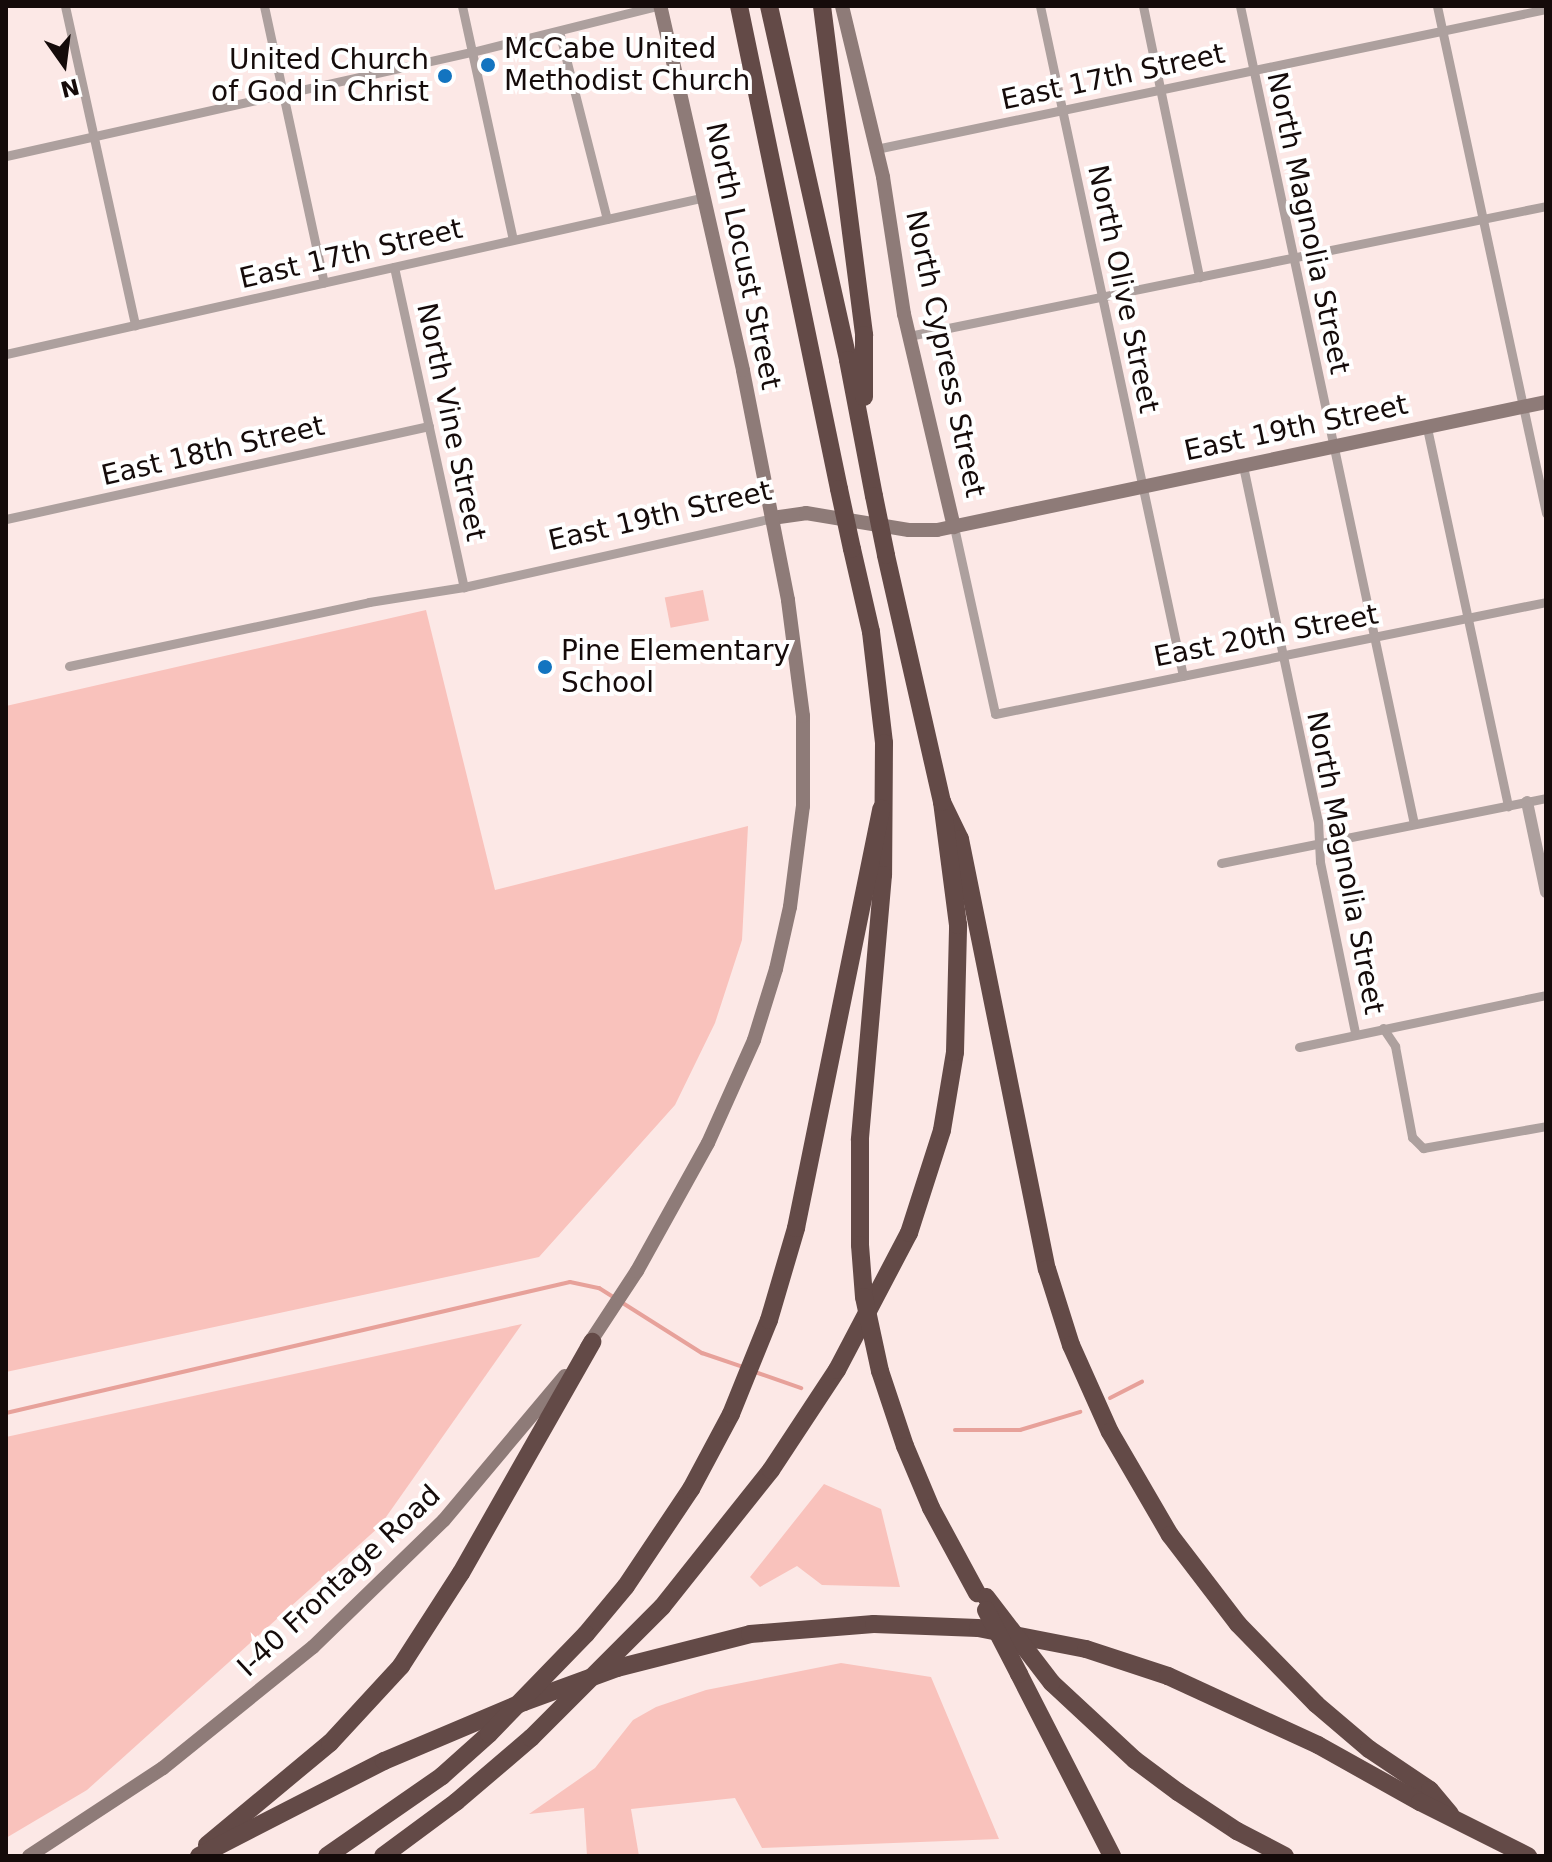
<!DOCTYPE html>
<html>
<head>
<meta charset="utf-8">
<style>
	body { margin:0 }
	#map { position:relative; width:1552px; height:1862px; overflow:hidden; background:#fce8e6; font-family:"DejaVu Sans",sans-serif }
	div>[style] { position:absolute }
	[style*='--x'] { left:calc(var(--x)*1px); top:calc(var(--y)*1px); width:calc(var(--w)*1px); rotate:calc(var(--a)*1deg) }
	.green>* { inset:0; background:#f9c2bc; transform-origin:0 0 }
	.stream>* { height:4px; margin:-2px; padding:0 2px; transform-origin:2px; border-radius:2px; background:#e7a19a }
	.minor>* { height:9px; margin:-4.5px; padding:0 4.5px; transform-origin:4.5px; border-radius:4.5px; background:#ada09e }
	.tertiary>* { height:12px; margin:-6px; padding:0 6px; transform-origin:6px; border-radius:6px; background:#ada09e }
	.secondary>* { height:14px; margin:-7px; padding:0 7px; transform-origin:7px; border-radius:7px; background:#8e7b78 }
	.motorway>* { height:18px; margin:-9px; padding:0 9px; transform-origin:9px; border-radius:9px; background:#634a47 }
	.motorway-bridge>* { height:18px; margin:-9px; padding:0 9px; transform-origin:9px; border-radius:9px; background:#634a47 }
	.dots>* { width:22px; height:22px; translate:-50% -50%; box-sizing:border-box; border:4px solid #fff; border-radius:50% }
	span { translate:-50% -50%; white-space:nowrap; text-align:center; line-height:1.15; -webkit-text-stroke:8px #fff; paint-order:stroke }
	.poi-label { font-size:28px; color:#150b0a }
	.left { translate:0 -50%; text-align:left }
	.right { translate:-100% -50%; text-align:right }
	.street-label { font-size:28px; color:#150b0a }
	.frame { position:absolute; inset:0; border:8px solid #150b0a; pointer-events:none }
	.north { position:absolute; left:24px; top:24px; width:80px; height:80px; -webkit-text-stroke:6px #fff; paint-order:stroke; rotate:166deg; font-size:22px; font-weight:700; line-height:32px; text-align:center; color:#150b0a }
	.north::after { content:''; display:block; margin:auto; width:28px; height:36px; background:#150b0a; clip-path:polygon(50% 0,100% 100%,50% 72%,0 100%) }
</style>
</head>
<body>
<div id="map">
	<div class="green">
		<div style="left:703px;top:590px;width:31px;height:39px;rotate:79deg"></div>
		<div style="clip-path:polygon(426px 610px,495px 890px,748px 826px,742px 940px,715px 1023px,675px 1105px,539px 1257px,6px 1372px,6px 706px)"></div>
		<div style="clip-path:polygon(522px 1324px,379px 1527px,87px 1790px,6px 1838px,6px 1437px)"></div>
		<div style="clip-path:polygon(824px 1484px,881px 1509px,900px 1587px,822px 1585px,797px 1566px,760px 1587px,750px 1577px)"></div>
		<div style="clip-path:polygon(841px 1663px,931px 1677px,999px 1839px,762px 1848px,735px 1798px,631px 1809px,639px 1856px,587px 1856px,584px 1808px,529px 1814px,595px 1768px,633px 1720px,656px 1707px,706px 1690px)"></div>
	</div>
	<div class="stream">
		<div style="--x:755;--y:1372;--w:49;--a:19.2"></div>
		<div style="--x:1110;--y:1398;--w:36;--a:-27"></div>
		<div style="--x:6;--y:1413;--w:579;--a:-13.08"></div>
		<div style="--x:570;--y:1282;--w:30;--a:12"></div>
		<div style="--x:599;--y:1288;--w:122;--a:32.3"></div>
		<div style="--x:702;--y:1353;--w:43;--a:18.9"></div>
		<div style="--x:955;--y:1430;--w:65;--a:0"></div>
		<div style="--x:1020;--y:1430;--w:63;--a:-16.7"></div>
	</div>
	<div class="minor">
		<div style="--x:65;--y:6;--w:327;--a:77.6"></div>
		<div style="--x:264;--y:6;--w:283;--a:77.8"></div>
		<div style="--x:462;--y:6;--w:239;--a:77.7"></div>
		<div style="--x:1040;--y:6;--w:685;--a:77.95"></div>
		<div style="--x:1143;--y:6;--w:277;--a:78.3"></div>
		<div style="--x:1240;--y:6;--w:836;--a:77.99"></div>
		<div style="--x:1437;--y:6;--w:519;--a:77.87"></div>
		<div style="--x:559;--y:31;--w:194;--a:75.7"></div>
		<div style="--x:876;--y:149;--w:684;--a:-11.8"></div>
		<div style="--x:6;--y:156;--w:477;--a:-12.6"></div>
		<div style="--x:472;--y:52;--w:191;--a:-14"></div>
		<div style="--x:394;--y:267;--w:328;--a:77.7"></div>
		<div style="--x:909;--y:336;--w:650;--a:-11.53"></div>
		<div style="--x:6;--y:354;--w:716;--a:-12.66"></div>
		<div style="--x:1427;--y:428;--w:387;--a:77.9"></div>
		<div style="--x:1243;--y:466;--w:363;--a:78.1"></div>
		<div style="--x:1318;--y:821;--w:41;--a:87.2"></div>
		<div style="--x:1320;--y:862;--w:175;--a:78.4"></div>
		<div style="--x:6;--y:519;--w:433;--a:-12.4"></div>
		<div style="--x:954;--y:527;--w:191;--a:77.6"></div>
		<div style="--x:995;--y:714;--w:562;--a:-11.49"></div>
		<div style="--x:69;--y:666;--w:307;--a:-12"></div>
		<div style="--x:369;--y:602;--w:96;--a:-9"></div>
		<div style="--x:464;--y:587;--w:316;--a:-12.6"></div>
		<div style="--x:1221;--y:863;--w:331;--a:-11.3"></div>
		<div style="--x:1383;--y:1028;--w:22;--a:56"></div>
		<div style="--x:1395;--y:1046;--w:93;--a:79.4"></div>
		<div style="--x:1412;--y:1137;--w:16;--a:45"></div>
		<div style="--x:1423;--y:1148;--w:125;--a:-10.1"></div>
		<div style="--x:1299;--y:1047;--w:252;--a:-11.9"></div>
	</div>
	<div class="tertiary">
		<div style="--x:1527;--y:802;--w:92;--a:78.1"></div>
	</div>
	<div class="secondary">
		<div style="--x:842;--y:6;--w:176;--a:76.5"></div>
		<div style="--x:883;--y:177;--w:139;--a:81.3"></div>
		<div style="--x:904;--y:314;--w:219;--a:76.8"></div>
		<div style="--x:772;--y:518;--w:34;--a:-8"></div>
		<div style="--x:806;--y:513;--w:104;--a:9.4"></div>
		<div style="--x:909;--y:530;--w:28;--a:0"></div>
		<div style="--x:937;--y:530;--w:622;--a:-11.87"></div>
		<div style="--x:587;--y:1347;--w:91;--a:-56.7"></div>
		<div style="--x:637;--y:1271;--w:146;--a:-61"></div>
		<div style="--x:708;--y:1143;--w:113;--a:-65.9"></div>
		<div style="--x:754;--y:1040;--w:74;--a:-72.8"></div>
		<div style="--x:776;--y:969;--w:64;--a:-77.3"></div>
		<div style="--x:790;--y:907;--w:102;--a:-82.7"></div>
		<div style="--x:803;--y:806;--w:90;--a:-90"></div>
		<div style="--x:803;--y:716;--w:117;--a:-97.4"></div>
		<div style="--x:788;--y:600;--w:234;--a:-101.1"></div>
		<div style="--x:743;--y:370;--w:373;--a:-102.8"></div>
		<div style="--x:29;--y:1856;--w:160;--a:-33.3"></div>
		<div style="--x:163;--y:1768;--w:193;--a:-38.9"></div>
		<div style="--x:313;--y:1647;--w:182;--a:-44.1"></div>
		<div style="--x:444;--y:1520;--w:188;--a:-50"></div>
	</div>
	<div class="motorway">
		<div style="--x:739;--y:6;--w:493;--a:78.3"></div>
		<div style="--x:769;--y:6;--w:363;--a:77.4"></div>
		<div style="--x:848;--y:360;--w:138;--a:79.2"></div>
		<div style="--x:822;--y:6;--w:332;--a:82.7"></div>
		<div style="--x:864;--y:335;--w:62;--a:90"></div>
		<div style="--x:852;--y:549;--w:85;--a:77.1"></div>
		<div style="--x:871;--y:632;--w:112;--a:83.3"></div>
		<div style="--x:884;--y:743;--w:132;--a:90.4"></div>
		<div style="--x:883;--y:875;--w:266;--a:95"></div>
		<div style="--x:860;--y:1140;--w:105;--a:90"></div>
		<div style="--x:942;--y:802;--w:41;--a:64.1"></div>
		<div style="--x:960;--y:839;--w:439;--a:78.6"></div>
		<div style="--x:1047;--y:1269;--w:80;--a:72.5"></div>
		<div style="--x:1071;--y:1345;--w:95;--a:65.9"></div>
		<div style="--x:1110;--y:1432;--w:119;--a:59.8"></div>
		<div style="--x:1170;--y:1535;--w:112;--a:52.6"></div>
		<div style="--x:1238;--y:1624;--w:112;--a:45.7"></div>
		<div style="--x:1316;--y:1704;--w:70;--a:40.3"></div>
		<div style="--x:1369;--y:1749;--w:73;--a:33.9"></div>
		<div style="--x:1430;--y:1790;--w:31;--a:50"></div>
		<div style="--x:880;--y:1371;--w:79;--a:71.6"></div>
		<div style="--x:905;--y:1446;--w:67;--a:67.2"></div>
		<div style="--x:931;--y:1508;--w:97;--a:61.6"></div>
		<div style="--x:662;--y:1607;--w:175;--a:-51.5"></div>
		<div style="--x:771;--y:1470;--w:120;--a:-56.6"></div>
		<div style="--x:837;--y:1370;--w:155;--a:-62.3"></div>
		<div style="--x:909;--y:1233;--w:108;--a:-72.2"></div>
		<div style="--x:942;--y:1130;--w:79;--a:-80.5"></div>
		<div style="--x:955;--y:1052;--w:127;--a:-88.6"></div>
		<div style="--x:958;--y:925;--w:124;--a:-97.4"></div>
		<div style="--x:942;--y:802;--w:253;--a:-102.8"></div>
		<div style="--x:586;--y:1634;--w:62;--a:-50.2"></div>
		<div style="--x:626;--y:1586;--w:117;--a:-56.2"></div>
		<div style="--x:691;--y:1489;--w:85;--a:-61.9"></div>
		<div style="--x:731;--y:1414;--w:101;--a:-68"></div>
		<div style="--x:769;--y:1320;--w:96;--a:-73.6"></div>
		<div style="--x:796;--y:1228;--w:428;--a:-78.5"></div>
		<div style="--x:1019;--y:1674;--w:204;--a:62.9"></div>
		<div style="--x:1052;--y:1683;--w:113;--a:42.9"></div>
		<div style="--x:1135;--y:1760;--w:54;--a:36.7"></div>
		<div style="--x:1178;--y:1792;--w:71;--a:33.5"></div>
		<div style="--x:1237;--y:1831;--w:54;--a:27.5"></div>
		<div style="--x:207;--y:1845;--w:160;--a:-39.7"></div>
		<div style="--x:330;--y:1743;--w:105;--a:-47.3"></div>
		<div style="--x:401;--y:1666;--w:111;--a:-57.2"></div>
		<div style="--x:461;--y:1573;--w:266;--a:-60.4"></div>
		<div style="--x:199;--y:1856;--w:208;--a:-27.2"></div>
		<div style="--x:384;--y:1761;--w:152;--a:-22.9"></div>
		<div style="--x:524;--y:1702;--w:99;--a:-20.1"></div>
		<div style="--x:617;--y:1668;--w:137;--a:-14.3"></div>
		<div style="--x:750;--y:1634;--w:124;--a:-4.6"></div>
		<div style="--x:874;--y:1624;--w:104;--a:2.2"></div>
		<div style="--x:978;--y:1628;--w:110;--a:11"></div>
		<div style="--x:1086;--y:1649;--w:86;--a:18.2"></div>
		<div style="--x:1168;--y:1676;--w:165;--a:24.7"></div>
		<div style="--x:1318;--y:1745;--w:117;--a:29.2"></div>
		<div style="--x:1420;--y:1802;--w:121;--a:26.6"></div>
		<div style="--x:327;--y:1856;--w:140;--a:-34.8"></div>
		<div style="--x:383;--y:1856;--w:91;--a:-36.5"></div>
		<div style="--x:456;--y:1802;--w:99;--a:-40.5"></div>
	</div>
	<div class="motorway-bridge">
		<div style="--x:839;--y:489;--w:61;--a:77.8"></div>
		<div style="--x:874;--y:496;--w:60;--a:78.5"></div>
		<div style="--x:860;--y:1245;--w:52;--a:85.6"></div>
		<div style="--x:864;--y:1297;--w:76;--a:77.8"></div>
		<div style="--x:986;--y:1597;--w:108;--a:52.5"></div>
		<div style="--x:986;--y:1610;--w:72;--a:62.7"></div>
		<div style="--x:531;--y:1738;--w:185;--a:-45"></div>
		<div style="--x:442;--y:1776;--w:63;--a:-41.8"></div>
		<div style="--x:489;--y:1734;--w:139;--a:-45.9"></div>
	</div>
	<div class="dots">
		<div style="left:488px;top:65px;background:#1374c0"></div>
		<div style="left:445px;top:76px;background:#1374c0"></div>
		<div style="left:545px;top:667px;background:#1374c0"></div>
	</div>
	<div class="poi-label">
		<span class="left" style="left:504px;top:65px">McCabe United<br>Methodist Church</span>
		<span class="right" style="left:429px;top:76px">United Church<br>of God in Christ</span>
		<span class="left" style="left:561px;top:667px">Pine Elementary<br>School</span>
	</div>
	<div class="street-label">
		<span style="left:1113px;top:77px;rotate:-12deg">East 17th Street</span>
		<span style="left:1308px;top:223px;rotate:78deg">North Magnolia Street</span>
		<span style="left:351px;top:254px;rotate:-13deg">East 17th Street</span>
		<span style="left:743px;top:256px;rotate:78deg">North Locust Street</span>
		<span style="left:1123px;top:289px;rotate:78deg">North Olive Street</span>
		<span style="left:945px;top:354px;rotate:78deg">North Cypress Street</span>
		<span style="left:451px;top:422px;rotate:78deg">North Vine Street</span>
		<span style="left:1296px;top:428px;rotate:-12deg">East 19th Street</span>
		<span style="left:213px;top:451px;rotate:-13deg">East 18th Street</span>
		<span style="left:660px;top:516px;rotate:-13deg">East 19th Street</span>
		<span style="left:1266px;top:636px;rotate:-11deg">East 20th Street</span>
		<span style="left:1345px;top:863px;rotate:79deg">North Magnolia Street</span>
		<span style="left:339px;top:1581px;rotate:-43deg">I-40 Frontage Road</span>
	</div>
	<div class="frame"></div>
	<div class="north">N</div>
</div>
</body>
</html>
